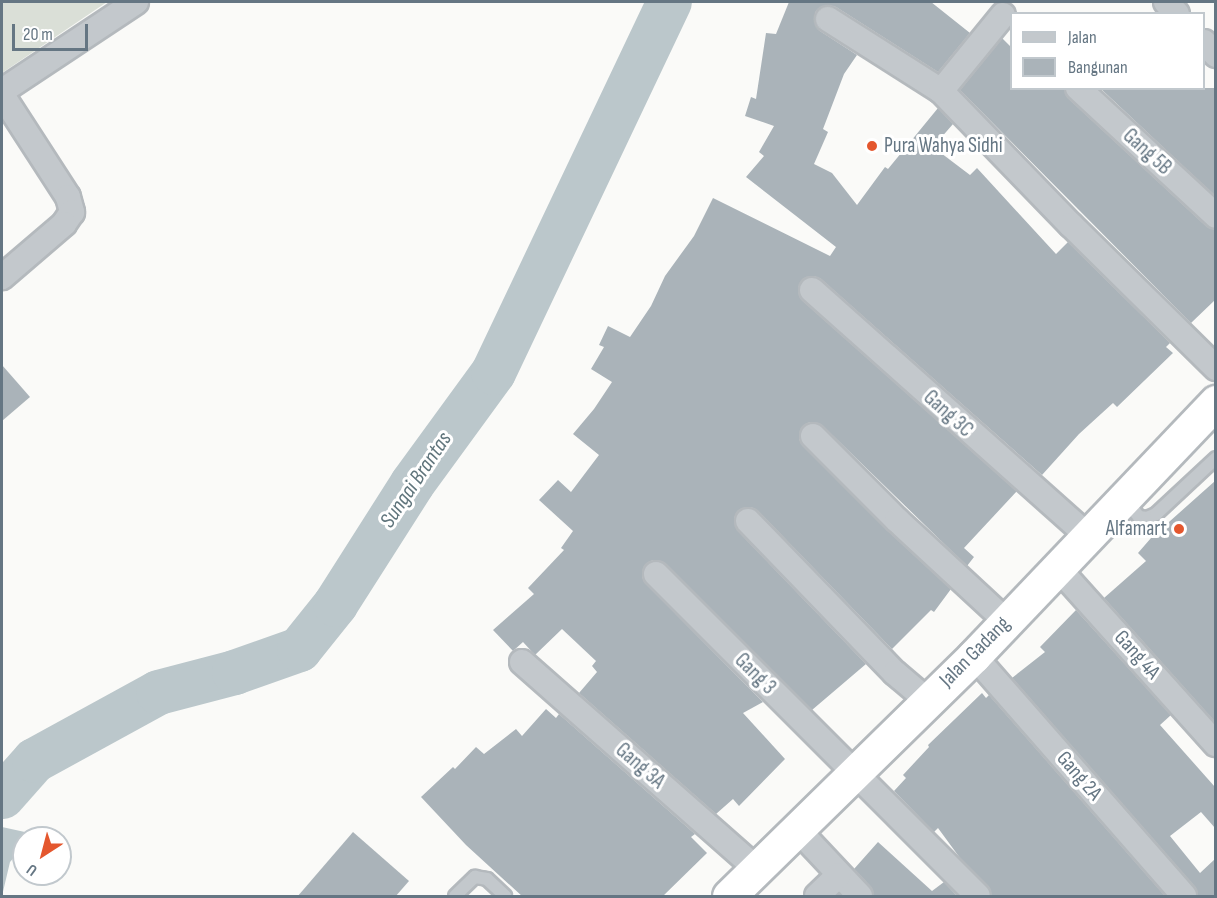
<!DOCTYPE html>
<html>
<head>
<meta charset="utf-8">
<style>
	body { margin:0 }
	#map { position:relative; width:1217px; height:898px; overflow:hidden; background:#fafaf8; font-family:"Sofia Sans Condensed",sans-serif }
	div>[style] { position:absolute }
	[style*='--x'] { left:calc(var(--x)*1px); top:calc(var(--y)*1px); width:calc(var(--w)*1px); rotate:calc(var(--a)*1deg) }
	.green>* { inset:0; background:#dadfd7 }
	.water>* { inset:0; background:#bbc7cb }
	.river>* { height:45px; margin:-22.5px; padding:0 22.5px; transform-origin:22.5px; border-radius:22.5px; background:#bbc7cb }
	.building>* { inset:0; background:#aab3b9 }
	.roads { filter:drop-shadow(2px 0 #b4b9bd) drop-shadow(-2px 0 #b4b9bd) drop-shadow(0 2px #b4b9bd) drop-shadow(0 -2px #b4b9bd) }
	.lane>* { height:12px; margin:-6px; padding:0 6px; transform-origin:6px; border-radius:6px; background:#c3c8cc }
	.street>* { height:24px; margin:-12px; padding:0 12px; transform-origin:12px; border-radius:12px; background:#c3c8cc }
	.highway>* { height:33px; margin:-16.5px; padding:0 16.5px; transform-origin:16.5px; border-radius:16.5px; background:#fff }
	.dots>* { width:16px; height:16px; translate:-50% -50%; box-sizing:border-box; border:3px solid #fff; border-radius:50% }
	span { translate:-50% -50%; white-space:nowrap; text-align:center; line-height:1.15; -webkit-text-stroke:6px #fff; paint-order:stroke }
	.poi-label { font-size:21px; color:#657683 }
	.left { translate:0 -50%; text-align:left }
	.right { translate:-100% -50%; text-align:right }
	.street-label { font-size:21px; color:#657683 }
	.water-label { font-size:22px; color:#60757c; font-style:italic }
	.frame { position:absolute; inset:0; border:3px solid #657683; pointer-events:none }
	.legend { position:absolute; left:1010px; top:12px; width:195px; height:78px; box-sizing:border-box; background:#fff; border:2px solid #c1c8cd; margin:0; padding:8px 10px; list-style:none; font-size:18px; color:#657683 }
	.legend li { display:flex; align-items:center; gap:12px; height:30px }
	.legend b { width:30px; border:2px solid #c1c8cd }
	.north { position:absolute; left:12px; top:826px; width:60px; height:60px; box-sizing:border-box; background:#fff; border:2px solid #c1c8cd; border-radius:50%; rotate:216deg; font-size:16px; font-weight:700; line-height:24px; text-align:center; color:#657683 }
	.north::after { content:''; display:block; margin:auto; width:21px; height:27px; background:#e4572e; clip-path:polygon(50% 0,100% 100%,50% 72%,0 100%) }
	.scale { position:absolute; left:12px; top:24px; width:76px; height:27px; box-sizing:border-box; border:3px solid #657683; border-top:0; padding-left:8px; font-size:18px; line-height:21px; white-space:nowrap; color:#657683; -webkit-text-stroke:4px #fff; paint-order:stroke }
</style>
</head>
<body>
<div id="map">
	<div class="green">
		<div style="clip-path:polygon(2px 2px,107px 2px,2px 73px)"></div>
	</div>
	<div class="water">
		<div style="clip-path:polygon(2px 827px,34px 834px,31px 838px,24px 838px,24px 846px,10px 862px,2px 896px)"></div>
	</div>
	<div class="river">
		<div style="--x:2;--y:796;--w:48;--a:-48.4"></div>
		<div style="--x:34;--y:760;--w:141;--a:-28.7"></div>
		<div style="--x:158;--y:692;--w:79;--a:-14.7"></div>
		<div style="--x:234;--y:672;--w:69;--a:-19.5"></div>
		<div style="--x:299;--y:649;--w:58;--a:-51.3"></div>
		<div style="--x:335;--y:604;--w:143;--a:-57.5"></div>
		<div style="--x:412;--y:483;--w:137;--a:-53.9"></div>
		<div style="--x:493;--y:372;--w:410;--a:-64.6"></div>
	</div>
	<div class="building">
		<div style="clip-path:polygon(789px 2px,931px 2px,970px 33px,938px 72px,836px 7px,828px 5px,816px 11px,814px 19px,820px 31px,857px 55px,844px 74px,823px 129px,828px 132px,814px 164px,832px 173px,857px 205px,885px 167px,888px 169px,938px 108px,953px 124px,933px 147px,970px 175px,977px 168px,1056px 254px,1068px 242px,1170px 343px,1166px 347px,1173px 353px,1117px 407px,1113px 403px,1079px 434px,1042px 475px,821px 279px,814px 276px,802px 280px,798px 288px,803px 301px,1017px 491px,964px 548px,974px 557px,967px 566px,823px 426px,810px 422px,803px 426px,799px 439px,803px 446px,951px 589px,934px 612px,931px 610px,892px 649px,758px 511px,751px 507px,739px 510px,734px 518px,738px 531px,866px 664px,812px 710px,666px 564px,653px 560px,646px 564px,642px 577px,646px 584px,763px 702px,743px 713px,785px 759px,739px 806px,733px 799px,716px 814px,579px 693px,597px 672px,592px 666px,596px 661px,562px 629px,535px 655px,523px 642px,513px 651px,493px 630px,534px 594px,528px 588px,564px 550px,561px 548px,573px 531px,539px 500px,558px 480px,571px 492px,599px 455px,573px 434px,594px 409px,612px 382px,591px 369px,604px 347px,599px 345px,608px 326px,630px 337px,651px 306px,665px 276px,694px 236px,713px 198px,830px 256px,836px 247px,746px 177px,764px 156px,759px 152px,774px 126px,745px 116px,751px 97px,756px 99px,766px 33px,776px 34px)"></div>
		<div style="clip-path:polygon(1002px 38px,1011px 47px,1011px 88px,1064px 88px,1068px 98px,1206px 226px,1215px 230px,1215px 300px,1191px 323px,960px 90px)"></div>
		<div style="clip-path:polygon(1100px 88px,1215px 88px,1215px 196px)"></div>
		<div style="clip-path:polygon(2px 365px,30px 397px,2px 421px)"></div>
		<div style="clip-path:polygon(1215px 481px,1215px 722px,1104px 598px,1146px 561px,1138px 553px,1151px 538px)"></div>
		<div style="clip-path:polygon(1076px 610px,1171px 715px,1160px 725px,1215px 787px,1215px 828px,1201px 812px,1170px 836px,1200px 873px,1215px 859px,1215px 897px,1198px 897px,1195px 887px,1012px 678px,1045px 652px,1040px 647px)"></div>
		<div style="clip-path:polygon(982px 693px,986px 698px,989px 695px,1166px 897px,992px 897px,988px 886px,960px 858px,938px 828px,934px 832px,894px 791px,906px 778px,903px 775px,929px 747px,928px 745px)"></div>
		<div style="clip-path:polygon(546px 709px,556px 718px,559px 714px,695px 834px,691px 837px,707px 853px,662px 897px,523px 897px,466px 845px,421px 797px,453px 767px,455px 769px,476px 747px,484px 754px,516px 729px,522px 736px)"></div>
		<div style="clip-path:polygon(353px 832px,409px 881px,395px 897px,297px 897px)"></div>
		<div style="clip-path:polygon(878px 842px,932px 891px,944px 882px,958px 897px,874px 897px,871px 887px,854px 869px)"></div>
	</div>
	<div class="roads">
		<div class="lane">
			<div style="--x:1125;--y:499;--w:23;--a:52"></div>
			<div style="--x:1139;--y:517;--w:8;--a:7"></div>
			<div style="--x:1147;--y:518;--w:10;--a:-24"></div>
			<div style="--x:1156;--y:514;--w:82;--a:-43"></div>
			<div style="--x:455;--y:896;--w:28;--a:-44"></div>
			<div style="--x:475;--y:877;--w:12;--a:9"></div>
			<div style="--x:487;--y:879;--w:25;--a:43"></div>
		</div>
		<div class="street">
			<div style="--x:1166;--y:2;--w:16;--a:47"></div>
			<div style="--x:828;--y:19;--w:134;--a:32.5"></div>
			<div style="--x:941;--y:91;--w:187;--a:45.9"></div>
			<div style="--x:1071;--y:225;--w:204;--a:44.6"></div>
			<div style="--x:1204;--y:42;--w:18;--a:47"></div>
			<div style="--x:1078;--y:88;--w:188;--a:42.8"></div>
			<div style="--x:2;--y:91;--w:161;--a:-33.6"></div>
			<div style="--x:941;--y:91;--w:98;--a:-50.8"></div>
			<div style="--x:2;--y:95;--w:121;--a:57.1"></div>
			<div style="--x:68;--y:197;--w:16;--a:75"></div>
			<div style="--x:72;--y:212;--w:14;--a:124"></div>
			<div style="--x:64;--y:224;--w:82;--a:139.5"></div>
			<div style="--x:812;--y:290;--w:368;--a:41.7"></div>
			<div style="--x:813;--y:436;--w:119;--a:45"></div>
			<div style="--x:897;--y:520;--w:149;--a:42.8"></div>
			<div style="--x:748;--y:521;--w:211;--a:46"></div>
			<div style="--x:895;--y:673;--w:42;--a:40.2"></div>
			<div style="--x:1057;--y:567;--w:238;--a:48.1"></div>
			<div style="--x:656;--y:574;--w:455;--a:45"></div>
			<div style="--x:974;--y:656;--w:319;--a:48.8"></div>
			<div style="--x:522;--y:662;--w:313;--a:41.4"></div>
			<div style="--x:797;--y:829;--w:92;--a:46.8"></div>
			<div style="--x:817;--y:896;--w:30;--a:-44"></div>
		</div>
		<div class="highway">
			<div style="--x:729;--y:896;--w:343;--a:-44.4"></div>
			<div style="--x:974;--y:656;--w:351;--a:-46.4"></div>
		</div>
	</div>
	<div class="dots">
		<div style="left:872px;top:146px;background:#e4572e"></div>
		<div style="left:1179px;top:529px;background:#e4572e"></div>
	</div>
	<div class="poi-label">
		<span class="left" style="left:884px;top:146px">Pura Wahya Sidhi</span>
		<span class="right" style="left:1167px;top:529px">Alfamart</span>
	</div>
	<div class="street-label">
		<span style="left:1147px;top:152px;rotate:42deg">Gang 5B</span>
		<span style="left:948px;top:414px;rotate:42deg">Gang 3C</span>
		<span style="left:975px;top:652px;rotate:-45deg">Jalan Gadang</span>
		<span style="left:1137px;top:655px;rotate:48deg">Gang 4A</span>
		<span style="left:755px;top:674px;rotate:45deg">Gang 3</span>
		<span style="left:640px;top:766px;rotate:41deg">Gang 3A</span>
		<span style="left:1079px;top:776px;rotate:49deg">Gang 2A</span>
	</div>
	<div class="water-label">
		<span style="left:416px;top:480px;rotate:-56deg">Sungai Brantas</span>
	</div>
	<div class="frame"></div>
	<ul class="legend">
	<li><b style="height:8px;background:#c3c8cc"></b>Jalan</li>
	<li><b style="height:16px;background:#aab3b9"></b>Bangunan</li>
	</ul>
	<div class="north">U</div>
	<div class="scale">20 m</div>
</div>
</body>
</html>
